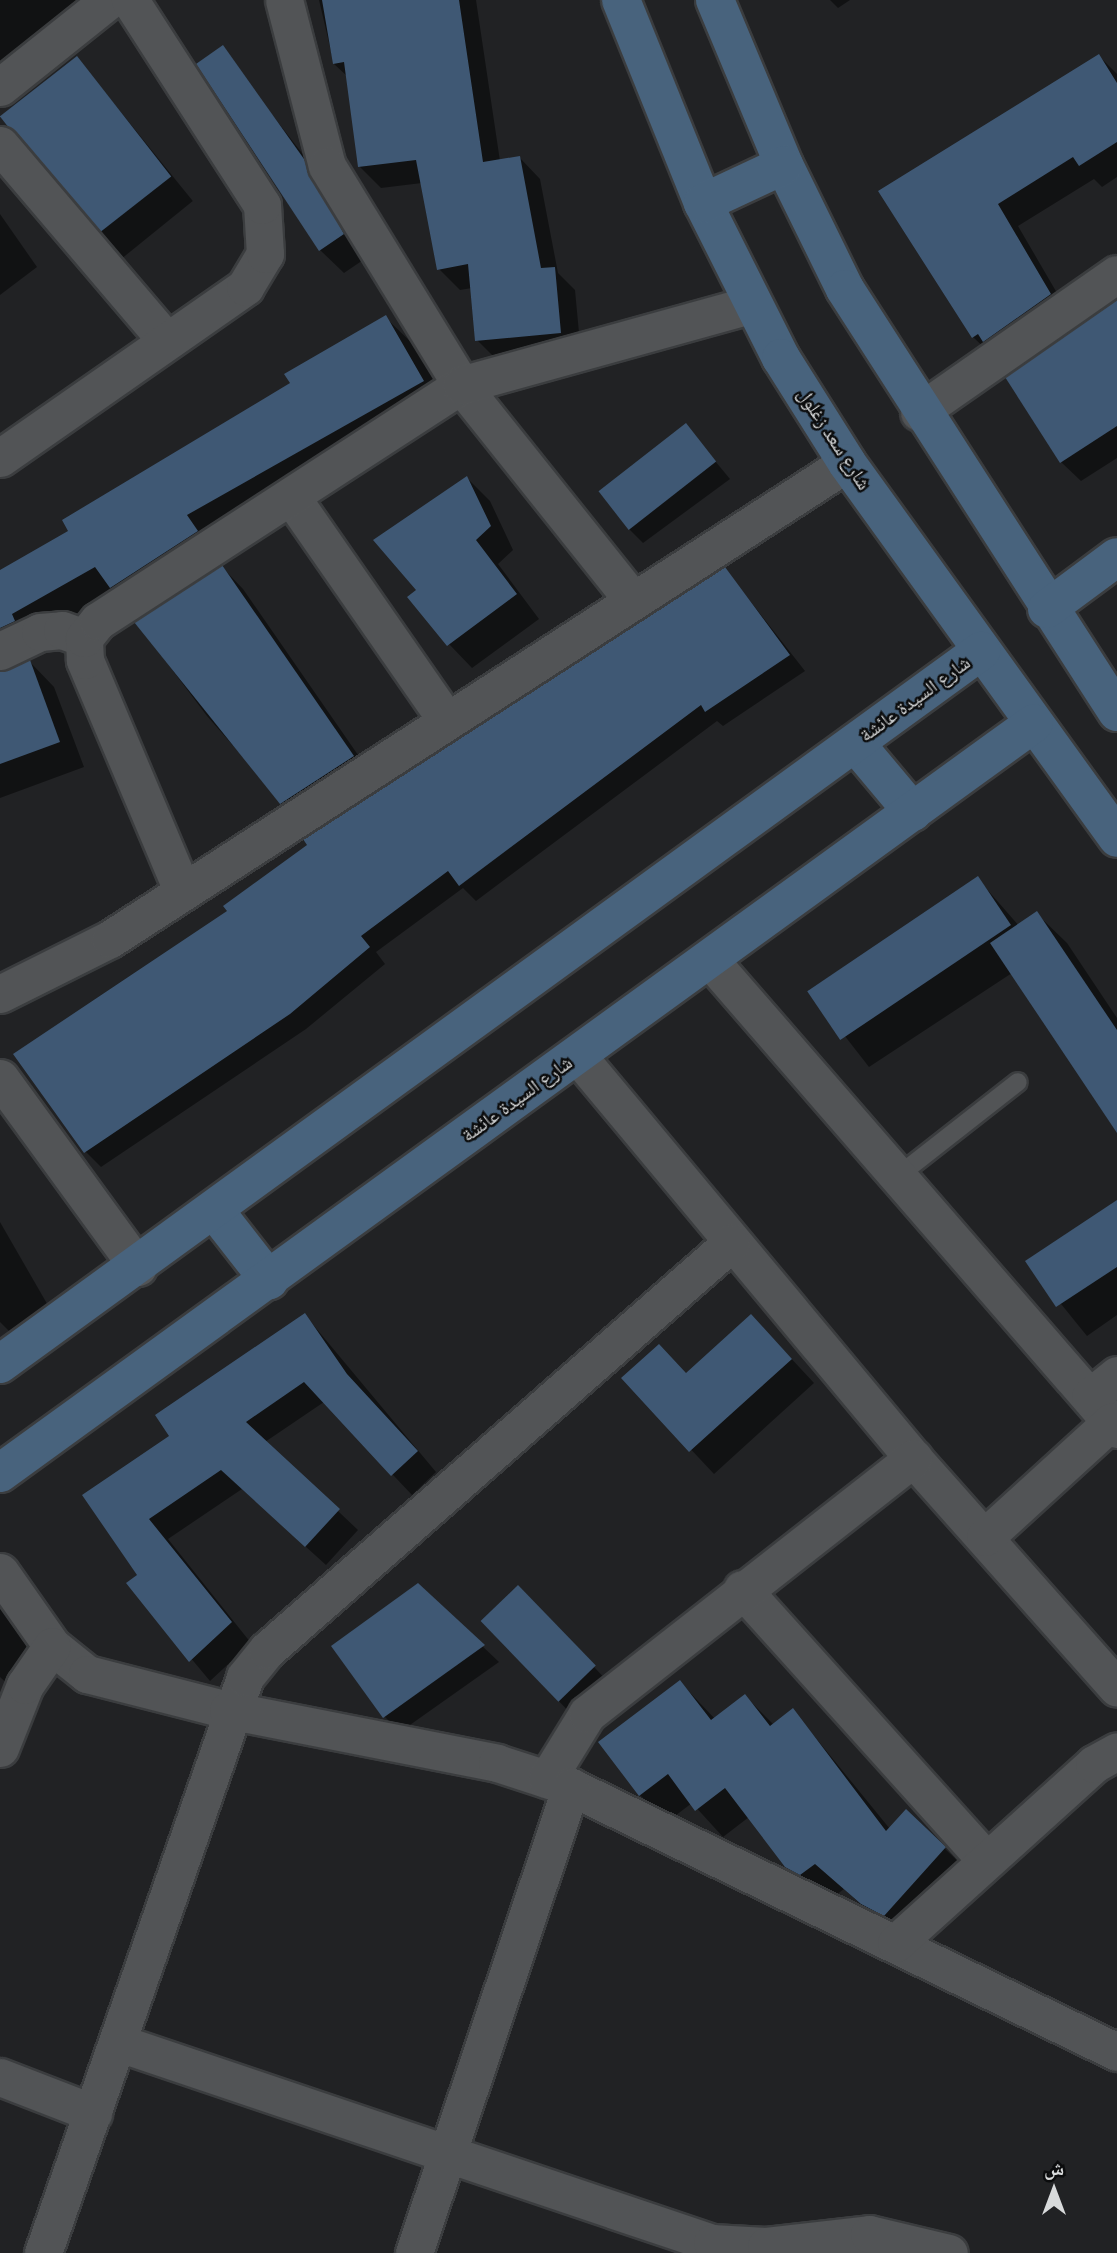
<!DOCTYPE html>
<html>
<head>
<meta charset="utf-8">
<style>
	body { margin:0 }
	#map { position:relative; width:1117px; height:2253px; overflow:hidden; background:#212224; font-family:Figtree,"Noto Naskh Arabic",sans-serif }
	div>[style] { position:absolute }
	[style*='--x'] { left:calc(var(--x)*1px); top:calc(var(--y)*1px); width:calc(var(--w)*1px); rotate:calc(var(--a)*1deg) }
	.shadow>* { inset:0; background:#0007; transform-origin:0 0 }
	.building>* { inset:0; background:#3f5874; transform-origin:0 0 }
	.roads { filter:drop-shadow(2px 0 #3b3d3f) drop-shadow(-2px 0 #3b3d3f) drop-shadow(0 2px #3b3d3f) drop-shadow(0 -2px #3b3d3f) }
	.lane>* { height:18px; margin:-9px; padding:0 9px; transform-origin:9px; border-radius:9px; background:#525456 }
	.street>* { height:37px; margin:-18.5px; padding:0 18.5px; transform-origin:18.5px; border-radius:18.5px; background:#525456 }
	.secondary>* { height:38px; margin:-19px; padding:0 19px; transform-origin:19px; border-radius:19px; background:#48637d }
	span { translate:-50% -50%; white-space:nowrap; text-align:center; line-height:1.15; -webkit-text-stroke:5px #0b0c0d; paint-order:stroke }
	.street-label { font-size:19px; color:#d8dadb }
	.north { position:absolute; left:1019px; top:2155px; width:70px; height:70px; -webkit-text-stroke:5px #0b0c0d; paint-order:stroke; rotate:0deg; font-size:19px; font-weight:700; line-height:28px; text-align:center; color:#d8dadb }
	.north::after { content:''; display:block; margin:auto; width:24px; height:32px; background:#d8dadb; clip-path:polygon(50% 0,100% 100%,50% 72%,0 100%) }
</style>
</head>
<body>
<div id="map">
	<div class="shadow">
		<div style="clip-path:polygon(0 0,82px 0,0 73px)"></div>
		<div style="clip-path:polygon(319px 0,476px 0,500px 161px,519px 157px,540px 179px,558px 273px,575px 290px,581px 354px,498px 361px,477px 340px,472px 288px,460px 290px,439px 269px,422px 183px,381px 188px,360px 167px,348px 77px,334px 64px)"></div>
		<div style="clip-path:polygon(830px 0,850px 0,838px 8px)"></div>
		<div style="clip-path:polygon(221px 49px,326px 184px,366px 258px,344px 273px,320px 250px)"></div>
		<div style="clip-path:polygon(1099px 56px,1117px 74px,1117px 177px,1102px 187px,1094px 179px,1018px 226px,1071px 317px,995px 358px,973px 337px,880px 192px)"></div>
		<div style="left:77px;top:58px;width:184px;height:95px;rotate:51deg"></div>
		<div style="clip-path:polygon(0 214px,37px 267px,0 295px)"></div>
		<div style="clip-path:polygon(1117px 302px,1117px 458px,1081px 481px,1061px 462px)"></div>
		<div style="clip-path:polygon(386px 318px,416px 347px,452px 411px,215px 545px,226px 561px,220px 565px,243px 589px,374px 778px,302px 824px,207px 716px,137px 623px,143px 619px,122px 597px,29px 661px,54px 687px,84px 767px,0 798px,0 674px,8px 670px,0 662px,0 572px,71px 532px)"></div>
		<div style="clip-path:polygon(686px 426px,730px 479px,643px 543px,627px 527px)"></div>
		<div style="clip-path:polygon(467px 478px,490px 501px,513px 550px,498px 564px,539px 619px,472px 668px,449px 644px,419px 591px)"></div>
		<div style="clip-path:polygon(725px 569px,805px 671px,723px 726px,717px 721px,476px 901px,463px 888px,376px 952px,385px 964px,306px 1029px,101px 1167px,85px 1151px,229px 912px)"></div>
		<div style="clip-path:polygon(978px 879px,1019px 926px,1037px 914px,1067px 943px,1117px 1018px,1117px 1129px,1012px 973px,869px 1067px,809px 990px)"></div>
		<div style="clip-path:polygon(1117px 1202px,1117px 1315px,1087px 1336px,1027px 1262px)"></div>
		<div style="clip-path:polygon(0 1222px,57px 1321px,20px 1342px,0 1322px)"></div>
		<div style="clip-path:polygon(305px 1315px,436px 1472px,412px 1495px,324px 1402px,265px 1442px,358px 1530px,326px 1565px,242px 1489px,168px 1539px,251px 1643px,210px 1681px,128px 1583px,139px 1575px,85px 1496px,172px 1437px)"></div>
		<div style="clip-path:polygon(774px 1340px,814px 1383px,714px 1474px,624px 1378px,687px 1375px)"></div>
		<div style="clip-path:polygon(0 1585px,47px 1666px,13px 1689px,0 1677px)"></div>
		<div style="clip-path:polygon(418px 1585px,499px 1662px,400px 1732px,384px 1716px)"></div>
		<div style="clip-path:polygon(534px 1603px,610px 1684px,575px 1718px,483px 1622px)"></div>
		<div style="clip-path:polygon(680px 1682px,715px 1719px,745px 1696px,774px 1725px,793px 1710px,890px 1829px,906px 1811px,972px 1875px,890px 1931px,844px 1889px,828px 1901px,814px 1894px,749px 1817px,723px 1837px,692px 1803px,667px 1822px,640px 1795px)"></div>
	</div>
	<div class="building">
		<div style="clip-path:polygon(322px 0,459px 0,483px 162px,520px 156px,541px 268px,555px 267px,561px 333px,475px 341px,468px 264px,437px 270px,416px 160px,358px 167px,344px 62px,333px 64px)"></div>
		<div style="clip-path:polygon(223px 45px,304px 159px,344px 234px,319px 251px,196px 64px)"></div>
		<div style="clip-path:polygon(1099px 54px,1117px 83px,1117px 142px,1079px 166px,1073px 157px,998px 204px,1051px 294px,983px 342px,978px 334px,972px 338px,878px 191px)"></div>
		<div style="left:77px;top:56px;width:153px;height:98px;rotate:52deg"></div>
		<div style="clip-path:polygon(1117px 300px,1117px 426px,1060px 463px,1005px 377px)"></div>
		<div style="clip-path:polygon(386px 315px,424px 381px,187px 515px,198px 531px,110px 588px,95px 567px,12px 614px,15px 621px,0 628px,0 570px,68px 531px,62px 520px,290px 383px,284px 374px)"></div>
		<div style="left:686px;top:423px;width:49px;height:111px;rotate:52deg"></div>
		<div style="clip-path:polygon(467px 476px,491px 526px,476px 540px,517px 594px,447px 646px,407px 597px,416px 590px,373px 540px)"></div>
		<div style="clip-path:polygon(222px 565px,354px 756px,280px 804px,134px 622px)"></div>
		<div style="clip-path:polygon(725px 567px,790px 655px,705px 712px,701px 705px,459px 886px,448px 871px,361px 936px,370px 947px,290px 1014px,84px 1153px,13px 1054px,227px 911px,223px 906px,307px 845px,303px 839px)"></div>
		<div style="clip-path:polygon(30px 660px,60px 742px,0 764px,0 672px)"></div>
		<div style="left:978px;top:876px;width:59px;height:206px;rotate:56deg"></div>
		<div style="clip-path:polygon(1037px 911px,1117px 1030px,1117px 1133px,990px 943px)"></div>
		<div style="clip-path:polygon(1117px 1200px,1117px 1267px,1056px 1307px,1025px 1261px)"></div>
		<div style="clip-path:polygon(305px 1313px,347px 1374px,418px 1451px,391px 1476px,304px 1382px,246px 1422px,340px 1509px,305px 1547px,221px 1470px,149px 1519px,232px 1622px,189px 1662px,126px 1583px,137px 1575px,82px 1495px,169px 1436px,155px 1415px)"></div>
		<div style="clip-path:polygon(751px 1314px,792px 1359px,689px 1452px,621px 1378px,659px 1344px,686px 1373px)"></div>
		<div style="clip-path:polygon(418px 1583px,485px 1645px,383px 1718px,331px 1646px)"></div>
		<div style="left:518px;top:1585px;width:112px;height:52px;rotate:46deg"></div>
		<div style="clip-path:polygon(680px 1680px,711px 1720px,745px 1694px,770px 1726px,793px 1708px,886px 1831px,906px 1809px,946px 1847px,884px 1916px,861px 1904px,815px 1864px,800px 1875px,785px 1867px,725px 1788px,695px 1811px,668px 1774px,639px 1796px,598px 1742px)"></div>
	</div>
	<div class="roads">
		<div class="lane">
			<div style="--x:898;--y:1176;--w:152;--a:-38.1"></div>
		</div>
		<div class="street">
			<div style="--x:284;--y:0;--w:171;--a:75.5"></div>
			<div style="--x:327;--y:166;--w:257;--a:58.5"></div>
			<div style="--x:461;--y:385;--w:274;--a:51.4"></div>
			<div style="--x:0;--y:87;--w:139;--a:-38.6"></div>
			<div style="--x:0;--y:145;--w:257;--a:49.6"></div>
			<div style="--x:919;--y:412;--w:241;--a:-34.9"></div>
			<div style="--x:0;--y:458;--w:299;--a:-34.9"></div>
			<div style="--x:245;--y:287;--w:39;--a:-59"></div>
			<div style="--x:265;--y:254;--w:49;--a:-93.5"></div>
			<div style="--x:262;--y:205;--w:244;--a:-122.8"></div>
			<div style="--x:292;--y:498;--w:268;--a:55.2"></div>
			<div style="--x:0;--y:651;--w:44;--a:-25.4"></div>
			<div style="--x:40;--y:632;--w:22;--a:-5"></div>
			<div style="--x:62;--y:630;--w:23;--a:20"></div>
			<div style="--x:182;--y:890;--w:250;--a:-112.9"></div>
			<div style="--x:85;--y:660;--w:22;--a:-93"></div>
			<div style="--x:84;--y:638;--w:22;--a:-51"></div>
			<div style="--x:98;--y:621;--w:433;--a:-33"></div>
			<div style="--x:461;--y:385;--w:303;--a:-15.5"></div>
			<div style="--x:710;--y:960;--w:621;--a:49.05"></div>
			<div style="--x:0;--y:994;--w:123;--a:-26.6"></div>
			<div style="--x:110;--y:939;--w:877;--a:-32.86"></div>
			<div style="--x:577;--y:1055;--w:525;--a:50.18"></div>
			<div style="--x:913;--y:1458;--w:307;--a:48.4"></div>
			<div style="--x:0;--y:1078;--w:234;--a:53.9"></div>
			<div style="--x:1090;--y:1397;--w:35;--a:-39"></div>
			<div style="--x:985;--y:1537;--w:171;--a:-42.4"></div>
			<div style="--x:0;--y:1572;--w:90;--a:54.9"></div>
			<div style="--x:52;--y:1646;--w:45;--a:38.7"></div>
			<div style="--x:87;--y:1674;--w:146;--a:14.3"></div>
			<div style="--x:228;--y:1710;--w:274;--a:11.1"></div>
			<div style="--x:497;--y:1763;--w:78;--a:18"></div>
			<div style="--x:571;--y:1787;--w:607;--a:25.89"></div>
			<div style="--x:742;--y:1589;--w:365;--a:48"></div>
			<div style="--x:0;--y:1748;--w:68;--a:-68.4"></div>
			<div style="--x:25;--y:1685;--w:47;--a:-55.3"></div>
			<div style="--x:547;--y:1779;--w:76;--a:-58.4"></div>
			<div style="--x:587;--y:1714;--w:415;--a:-38.1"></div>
			<div style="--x:896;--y:1943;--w:267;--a:-42.1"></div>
			<div style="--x:1094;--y:1764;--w:26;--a:-29"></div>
			<div style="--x:119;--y:2043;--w:626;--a:18.64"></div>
			<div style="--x:712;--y:2243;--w:54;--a:3.2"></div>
			<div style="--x:766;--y:2246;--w:104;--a:-6.6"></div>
			<div style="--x:869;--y:2234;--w:82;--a:13.4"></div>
			<div style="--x:0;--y:2077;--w:100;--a:21.2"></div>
			<div style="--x:43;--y:2253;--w:610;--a:-70.67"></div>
			<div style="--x:245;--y:1677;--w:35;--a:-51"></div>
			<div style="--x:267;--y:1650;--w:617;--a:-41.26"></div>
			<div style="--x:414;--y:2253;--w:492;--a:-71.4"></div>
		</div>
		<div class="secondary">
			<div style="--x:621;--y:0;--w:219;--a:68"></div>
			<div style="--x:703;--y:203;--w:174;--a:63.3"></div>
			<div style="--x:781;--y:358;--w:124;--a:57.8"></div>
			<div style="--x:847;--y:463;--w:462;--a:54.2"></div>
			<div style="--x:715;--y:0;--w:179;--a:67.3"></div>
			<div style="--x:784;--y:165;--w:138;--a:63.8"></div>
			<div style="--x:845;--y:289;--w:503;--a:57.26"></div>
			<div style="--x:703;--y:203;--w:89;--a:-25.1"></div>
			<div style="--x:1047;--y:609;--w:87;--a:-36.6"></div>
			<div style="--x:855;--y:743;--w:90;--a:50"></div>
			<div style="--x:215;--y:1211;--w:88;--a:52"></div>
			<div style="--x:0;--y:1364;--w:1213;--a:-36.01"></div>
			<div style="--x:0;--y:1473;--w:1277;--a:-35.95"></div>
		</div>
	</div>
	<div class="street-label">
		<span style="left:834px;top:439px;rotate:57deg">شارع سعد زغلول</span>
		<span style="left:915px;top:699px;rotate:-36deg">شارع السيدة عائشة</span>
		<span style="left:517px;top:1099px;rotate:-36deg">شارع السيدة عائشة</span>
	</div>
	<div class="north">ش</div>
</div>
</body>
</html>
